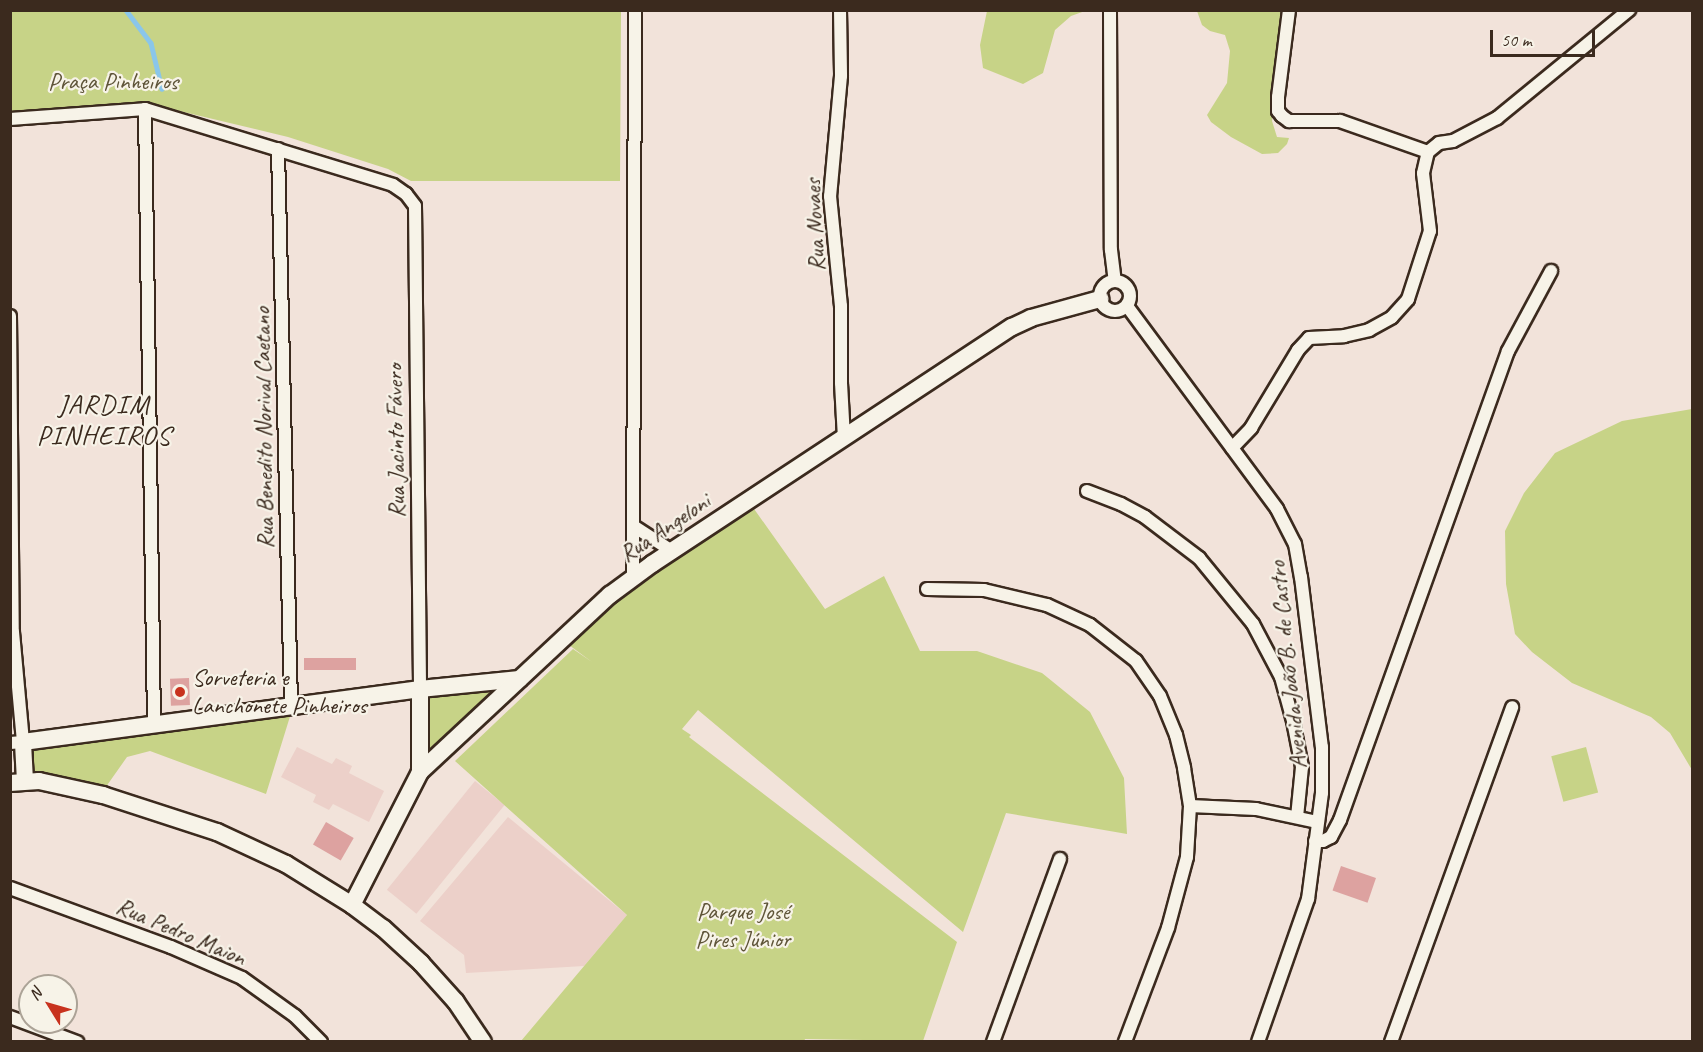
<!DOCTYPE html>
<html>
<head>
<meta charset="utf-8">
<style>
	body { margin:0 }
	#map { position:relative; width:1703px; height:1052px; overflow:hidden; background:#f2e3da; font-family:Caveat,sans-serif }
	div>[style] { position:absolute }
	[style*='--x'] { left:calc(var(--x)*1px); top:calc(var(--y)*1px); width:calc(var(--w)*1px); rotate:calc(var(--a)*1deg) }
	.built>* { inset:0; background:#ecd0c9; transform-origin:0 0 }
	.green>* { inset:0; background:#c7d387; transform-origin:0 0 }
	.stream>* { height:4.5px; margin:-2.25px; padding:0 2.25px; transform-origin:2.25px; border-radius:2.25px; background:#8ac6ea }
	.building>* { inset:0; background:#dda2a0; transform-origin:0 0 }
	.roads { filter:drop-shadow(2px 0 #3b2a1e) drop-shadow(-2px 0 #3b2a1e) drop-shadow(0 2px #3b2a1e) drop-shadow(0 -2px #3b2a1e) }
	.street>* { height:12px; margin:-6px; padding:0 6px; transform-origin:6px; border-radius:6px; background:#f7f3e8 }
	.street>.ring { margin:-6px; padding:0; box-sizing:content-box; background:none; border:12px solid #f7f3e8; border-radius:50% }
	.secondary>* { height:16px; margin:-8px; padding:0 8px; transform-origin:8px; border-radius:8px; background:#f7f3e8 }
	.dots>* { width:16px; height:16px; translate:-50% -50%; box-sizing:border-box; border:3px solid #f7f3e8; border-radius:50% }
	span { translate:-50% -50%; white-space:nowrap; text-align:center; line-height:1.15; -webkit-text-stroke:4.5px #f7f3e8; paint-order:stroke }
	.park-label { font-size:24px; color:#5e5438 }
	.street-label { font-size:24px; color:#3b2a1e }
	.poi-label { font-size:24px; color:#3b2a1e }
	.left { translate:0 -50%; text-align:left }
	.quarter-label { font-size:27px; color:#3b2a1e; letter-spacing:1.5px }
	.frame { position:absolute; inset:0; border:12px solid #3b2a1e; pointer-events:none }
	.north { position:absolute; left:18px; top:974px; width:60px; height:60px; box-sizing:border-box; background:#f7f3e8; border:2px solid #aca397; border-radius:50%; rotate:307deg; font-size:16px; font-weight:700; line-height:24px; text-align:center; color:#3b2a1e }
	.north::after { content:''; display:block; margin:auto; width:21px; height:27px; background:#c8321e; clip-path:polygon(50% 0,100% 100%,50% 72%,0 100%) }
	.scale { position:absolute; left:1490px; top:30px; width:105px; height:27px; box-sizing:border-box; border:3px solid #3b2a1e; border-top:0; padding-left:8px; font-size:18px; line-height:21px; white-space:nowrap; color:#3b2a1e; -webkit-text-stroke:4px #f7f3e8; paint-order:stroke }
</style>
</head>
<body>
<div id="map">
	<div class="built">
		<div style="clip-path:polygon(297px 747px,332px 764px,336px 758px,352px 766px,349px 773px,384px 791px,369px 822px,333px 804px,329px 810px,313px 802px,316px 795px,281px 777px)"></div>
		<div style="left:475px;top:781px;width:38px;height:140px;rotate:39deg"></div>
		<div style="clip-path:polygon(508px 817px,627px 915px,584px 966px,466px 973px,464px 955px,420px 921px)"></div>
	</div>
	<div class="green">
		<div style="clip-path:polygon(11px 11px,621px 11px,620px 181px,411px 181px,388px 169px,288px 137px,150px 104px,11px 119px)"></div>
		<div style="clip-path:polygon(987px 11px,987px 10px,1085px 11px,1071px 16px,1055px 30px,1043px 73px,1023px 84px,983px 68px,980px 45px)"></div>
		<div style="clip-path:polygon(1197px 11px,1283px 11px,1278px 82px,1272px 121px,1277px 137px,1289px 138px,1287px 144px,1278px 153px,1262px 154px,1231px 137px,1211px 122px,1207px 115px,1227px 83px,1230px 51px,1225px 35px,1210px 31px,1202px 25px)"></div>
		<div style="clip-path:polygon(1692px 409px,1692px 770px,1670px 733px,1651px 717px,1572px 683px,1532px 652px,1515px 634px,1506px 584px,1505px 531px,1524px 493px,1555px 453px,1622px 421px)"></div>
		<div style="clip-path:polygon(752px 506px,825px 609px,884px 576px,920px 651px,977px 651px,1042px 673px,1090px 712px,1124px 778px,1127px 834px,1006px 813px,963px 932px,698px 710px,682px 729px,691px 735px,689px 737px,957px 942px,923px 1041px,805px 1039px,804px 1042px,521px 1041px,627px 915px,455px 761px,573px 649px,592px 662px,569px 645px,614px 601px)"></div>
		<div style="clip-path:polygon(509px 684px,423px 764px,424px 693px)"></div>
		<div style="clip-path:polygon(292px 710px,266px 794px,150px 751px,127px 757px,103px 791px,28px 778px,27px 745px)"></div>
		<div style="left:1586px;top:747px;width:47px;height:36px;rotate:75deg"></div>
	</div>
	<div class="stream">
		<div style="--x:126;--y:10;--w:41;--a:52.9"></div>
		<div style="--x:151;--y:43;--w:47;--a:76.6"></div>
	</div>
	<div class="building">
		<div style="left:356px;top:658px;width:12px;height:52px;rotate:90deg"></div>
		<div style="left:189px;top:678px;width:27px;height:19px;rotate:88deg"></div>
		<div style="left:326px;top:822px;width:32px;height:26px;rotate:30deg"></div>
		<div style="left:1341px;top:866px;width:37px;height:26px;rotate:19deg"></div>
	</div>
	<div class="roads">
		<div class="street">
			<div style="--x:840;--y:10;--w:66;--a:89.1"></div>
			<div style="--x:841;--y:76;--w:121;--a:95.2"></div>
			<div style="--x:830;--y:196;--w:111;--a:84.3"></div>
			<div style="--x:841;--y:306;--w:77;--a:90"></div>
			<div style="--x:841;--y:383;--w:55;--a:86.9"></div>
			<div style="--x:1110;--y:10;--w:240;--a:89.8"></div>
			<div style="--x:1111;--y:250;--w:31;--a:83"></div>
			<div style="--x:1289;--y:10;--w:88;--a:97.2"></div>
			<div style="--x:1278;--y:97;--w:14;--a:90"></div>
			<div style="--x:1278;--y:111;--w:6;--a:51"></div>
			<div style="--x:1282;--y:116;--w:9;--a:36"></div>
			<div style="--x:1289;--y:121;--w:51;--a:0"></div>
			<div style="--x:1340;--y:121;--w:93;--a:19.4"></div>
			<div style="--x:145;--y:109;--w:615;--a:89.16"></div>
			<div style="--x:10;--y:119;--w:135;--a:-4.2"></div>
			<div style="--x:145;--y:109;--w:259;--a:17"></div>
			<div style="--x:393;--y:185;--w:16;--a:35"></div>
			<div style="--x:406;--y:194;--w:15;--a:53"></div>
			<div style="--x:415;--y:206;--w:483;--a:89.4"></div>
			<div style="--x:278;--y:149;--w:557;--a:88.66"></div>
			<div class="ring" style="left:1100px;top:281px;width:18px;height:18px"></div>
			<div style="--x:1127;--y:306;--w:252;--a:53.5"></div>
			<div style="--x:1277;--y:509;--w:39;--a:63"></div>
			<div style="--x:1295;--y:544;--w:34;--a:80"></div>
			<div style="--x:1301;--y:577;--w:171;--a:83"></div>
			<div style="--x:1322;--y:747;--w:46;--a:90"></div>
			<div style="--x:1322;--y:793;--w:107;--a:97.5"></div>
			<div style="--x:1308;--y:899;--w:151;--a:109.3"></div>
			<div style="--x:10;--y:316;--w:316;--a:89.5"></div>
			<div style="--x:13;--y:632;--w:110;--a:84.8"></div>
			<div style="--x:23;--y:742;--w:13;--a:176"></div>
			<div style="--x:1232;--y:448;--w:28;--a:-46"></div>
			<div style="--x:1251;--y:428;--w:91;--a:-58.9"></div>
			<div style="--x:1298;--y:350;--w:16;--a:-47"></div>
			<div style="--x:1309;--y:338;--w:35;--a:-3"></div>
			<div style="--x:1344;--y:336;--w:26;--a:-13"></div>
			<div style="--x:1369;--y:330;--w:26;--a:-29"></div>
			<div style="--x:1392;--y:317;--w:24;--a:-48"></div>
			<div style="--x:1408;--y:299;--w:71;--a:-72.1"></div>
			<div style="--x:1430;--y:231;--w:58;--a:-96.9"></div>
			<div style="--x:1423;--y:173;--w:22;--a:-77"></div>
			<div style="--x:1428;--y:152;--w:14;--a:-39"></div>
			<div style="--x:1439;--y:143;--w:14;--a:-8"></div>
			<div style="--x:1453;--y:141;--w:50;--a:-27.6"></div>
			<div style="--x:1497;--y:118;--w:171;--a:-39.3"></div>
			<div style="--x:1087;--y:491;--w:36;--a:21"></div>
			<div style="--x:1121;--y:504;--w:27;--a:28"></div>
			<div style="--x:1145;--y:517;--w:68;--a:37.2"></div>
			<div style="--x:1199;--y:558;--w:85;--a:50.7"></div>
			<div style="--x:1253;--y:624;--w:60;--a:62.2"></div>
			<div style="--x:1281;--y:677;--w:46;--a:74.7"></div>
			<div style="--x:1293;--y:721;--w:47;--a:78.9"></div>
			<div style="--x:1302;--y:767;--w:50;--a:95.7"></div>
			<div style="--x:635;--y:527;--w:44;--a:33"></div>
			<div style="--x:633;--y:578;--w:568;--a:-89.8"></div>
			<div style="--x:927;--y:589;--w:57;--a:1"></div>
			<div style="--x:984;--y:590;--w:65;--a:13.4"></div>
			<div style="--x:1047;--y:605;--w:47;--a:24.9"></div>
			<div style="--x:1090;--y:625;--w:58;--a:38"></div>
			<div style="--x:1136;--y:661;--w:42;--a:55.6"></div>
			<div style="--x:1160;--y:696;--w:42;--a:67.7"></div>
			<div style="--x:1176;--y:735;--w:34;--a:76"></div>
			<div style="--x:1184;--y:768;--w:38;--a:81"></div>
			<div style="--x:1190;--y:806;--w:51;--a:93.4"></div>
			<div style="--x:1187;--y:857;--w:73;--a:105"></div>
			<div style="--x:1168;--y:928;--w:122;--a:110.7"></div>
			<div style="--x:1190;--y:806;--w:66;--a:2.6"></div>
			<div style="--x:1256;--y:809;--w:62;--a:12"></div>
			<div style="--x:1315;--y:841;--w:8;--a:0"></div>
			<div style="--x:1323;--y:841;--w:9;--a:-27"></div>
			<div style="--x:1331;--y:837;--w:19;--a:-62"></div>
			<div style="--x:1340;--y:820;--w:498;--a:-70.3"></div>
			<div style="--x:1508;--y:351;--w:91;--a:-61.7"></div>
			<div style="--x:10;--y:888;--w:171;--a:20.1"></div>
			<div style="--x:171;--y:947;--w:77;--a:23.6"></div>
			<div style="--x:242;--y:978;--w:65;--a:35.6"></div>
			<div style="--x:295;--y:1016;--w:37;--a:45"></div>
			<div style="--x:10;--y:1017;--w:72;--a:20.5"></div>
			<div style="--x:993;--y:1042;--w:195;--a:-69.9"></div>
			<div style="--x:1391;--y:1042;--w:356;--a:-70.1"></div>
		</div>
		<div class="secondary">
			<div style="--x:420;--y:772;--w:83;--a:-90"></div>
			<div style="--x:25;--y:781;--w:39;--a:-93"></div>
			<div style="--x:23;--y:742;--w:401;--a:-7.6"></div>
			<div style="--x:420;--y:689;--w:100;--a:-5.7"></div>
			<div style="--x:10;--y:783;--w:29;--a:-4"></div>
			<div style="--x:39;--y:781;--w:66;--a:12.3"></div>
			<div style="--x:103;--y:795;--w:120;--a:18"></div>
			<div style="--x:217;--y:832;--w:76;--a:24.9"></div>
			<div style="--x:286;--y:864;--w:78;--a:31.8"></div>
			<div style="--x:352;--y:905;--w:39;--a:37"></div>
			<div style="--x:383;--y:928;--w:52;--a:42.6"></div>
			<div style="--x:421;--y:963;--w:52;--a:48.1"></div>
			<div style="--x:456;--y:1002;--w:48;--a:56"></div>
			<div style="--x:352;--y:905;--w:149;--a:-62.9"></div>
			<div style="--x:420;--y:772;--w:260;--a:-43"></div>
			<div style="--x:610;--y:595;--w:52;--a:-36.4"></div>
			<div style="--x:652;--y:564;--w:431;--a:-33.4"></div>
			<div style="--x:1012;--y:327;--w:21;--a:-25"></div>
			<div style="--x:1031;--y:318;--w:72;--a:-15.4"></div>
		</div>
	</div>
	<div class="dots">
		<div style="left:180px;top:692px;background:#c8321e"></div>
	</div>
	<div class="park-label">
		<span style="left:113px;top:82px">Praça Pinheiros</span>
		<span style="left:743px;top:926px">Parque José<br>Pires Júnior</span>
	</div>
	<div class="street-label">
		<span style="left:815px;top:225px;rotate:-93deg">Rua Novaes</span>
		<span style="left:264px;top:428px;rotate:-91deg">Rua Benedito Norival Caetano</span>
		<span style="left:396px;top:441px;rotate:-91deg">Rua Jacinto Fávero</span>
		<span style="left:665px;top:528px;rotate:-34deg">Rua Angeloni</span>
		<span style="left:1288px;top:665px;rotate:-96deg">Avenida João B. de Castro</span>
		<span style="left:181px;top:932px;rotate:23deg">Rua Pedro Maion</span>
	</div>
	<div class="poi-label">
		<span class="left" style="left:192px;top:692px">Sorveteria e<br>Lanchonete Pinheiros</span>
	</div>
	<div class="quarter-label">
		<span style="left:104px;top:420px">JARDIM<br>PINHEIROS</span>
	</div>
	<div class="frame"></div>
	<div class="north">N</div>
	<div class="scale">50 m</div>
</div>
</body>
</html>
